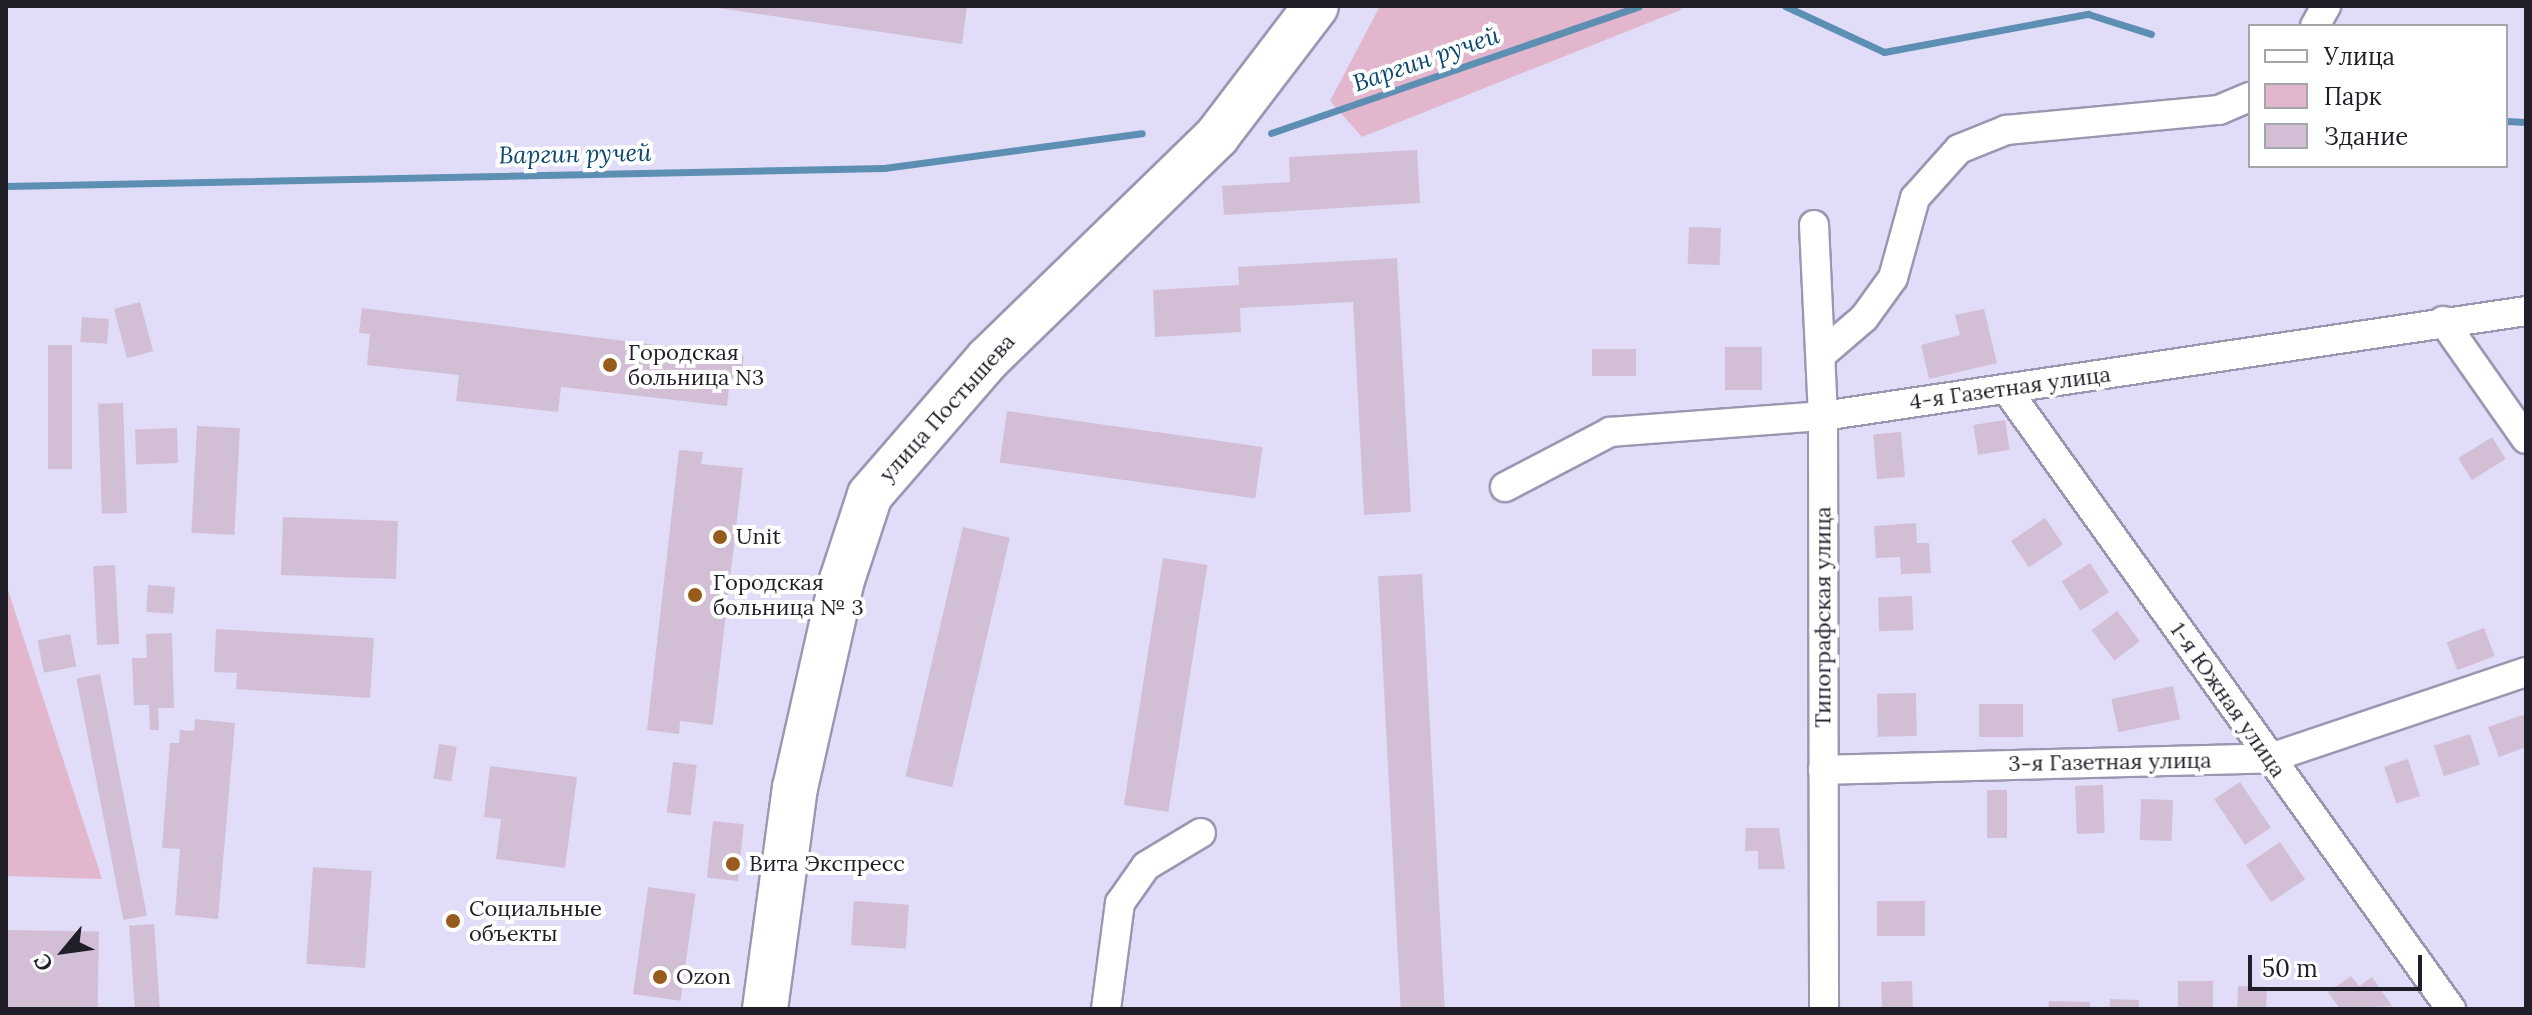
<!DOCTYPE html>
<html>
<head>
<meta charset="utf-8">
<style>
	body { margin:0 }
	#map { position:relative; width:2532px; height:1015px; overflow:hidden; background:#e1ddf9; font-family:Lora,serif }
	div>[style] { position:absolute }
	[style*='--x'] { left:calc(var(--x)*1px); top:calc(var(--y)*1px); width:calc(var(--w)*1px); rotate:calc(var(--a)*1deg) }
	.green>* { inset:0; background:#e2b6cd }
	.stream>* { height:7px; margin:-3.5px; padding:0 3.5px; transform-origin:3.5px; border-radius:3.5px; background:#5d8fb3 }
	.building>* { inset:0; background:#d2bfd6; transform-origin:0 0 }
	.roads { filter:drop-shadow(2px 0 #9b97b1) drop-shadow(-2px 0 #9b97b1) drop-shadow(0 2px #9b97b1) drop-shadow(0 -2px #9b97b1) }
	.minor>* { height:28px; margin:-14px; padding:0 14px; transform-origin:14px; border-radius:14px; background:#fff }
	.primary>* { height:44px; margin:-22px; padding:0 22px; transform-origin:22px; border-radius:22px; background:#fff }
	.dots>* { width:22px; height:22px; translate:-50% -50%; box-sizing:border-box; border:4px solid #fff; border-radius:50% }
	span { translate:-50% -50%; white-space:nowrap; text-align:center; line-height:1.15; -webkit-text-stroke:8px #fff; paint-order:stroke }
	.poi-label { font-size:22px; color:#201e28 }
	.left { translate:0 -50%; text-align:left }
	.street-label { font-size:22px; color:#201e28 }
	.water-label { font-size:24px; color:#09496d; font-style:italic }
	.frame { position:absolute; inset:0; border:8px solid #201e28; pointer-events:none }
	.legend { position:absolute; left:2248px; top:24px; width:260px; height:144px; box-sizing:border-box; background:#fff; border:2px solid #a6a5a9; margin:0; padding:10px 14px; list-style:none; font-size:24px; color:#201e28 }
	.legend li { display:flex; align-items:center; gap:16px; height:40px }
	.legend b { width:40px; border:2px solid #a6a5a9 }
	.north { position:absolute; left:24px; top:911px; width:80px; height:80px; -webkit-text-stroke:6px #fff; paint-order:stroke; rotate:241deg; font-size:22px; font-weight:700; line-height:32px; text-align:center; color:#201e28 }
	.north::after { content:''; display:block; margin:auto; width:28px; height:36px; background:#201e28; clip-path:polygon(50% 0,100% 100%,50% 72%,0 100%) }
	.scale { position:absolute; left:2248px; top:955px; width:174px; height:36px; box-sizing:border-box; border:4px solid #201e28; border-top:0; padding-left:10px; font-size:24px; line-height:28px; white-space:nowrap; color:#201e28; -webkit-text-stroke:6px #fff; paint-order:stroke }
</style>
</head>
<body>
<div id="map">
	<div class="green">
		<div style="clip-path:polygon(1380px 6px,1672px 6px,1683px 9px,1362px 137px,1330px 101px)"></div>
		<div style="clip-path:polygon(6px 230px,7px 587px,102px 879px,6px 876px)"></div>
	</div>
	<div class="stream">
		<div style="--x:1785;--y:6;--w:109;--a:24.9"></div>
		<div style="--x:1884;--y:52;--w:208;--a:-10.6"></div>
		<div style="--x:2088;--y:14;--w:66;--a:17.6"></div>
		<div style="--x:2506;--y:121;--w:20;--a:3"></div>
		<div style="--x:1271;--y:133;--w:389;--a:-19"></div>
		<div style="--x:6;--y:186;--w:878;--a:-1.17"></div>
		<div style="--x:884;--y:168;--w:260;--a:-7.7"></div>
	</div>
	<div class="building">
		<div style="clip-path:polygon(705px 6px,967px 6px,962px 44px)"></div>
		<div style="clip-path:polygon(1417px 150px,1420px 203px,1224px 215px,1222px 186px,1290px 182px,1289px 157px)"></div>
		<div style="left:1689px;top:227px;width:32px;height:37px;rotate:2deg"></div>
		<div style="clip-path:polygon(1397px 258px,1411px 512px,1364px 515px,1353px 302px,1240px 308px,1241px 332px,1155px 337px,1153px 290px,1239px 285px,1238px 267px)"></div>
		<div style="left:140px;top:302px;width:51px;height:27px;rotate:75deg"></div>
		<div style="clip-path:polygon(362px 308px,744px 356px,741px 379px,730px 378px,727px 406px,561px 387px,558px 412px,456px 401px,459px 375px,367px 365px,370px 334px,359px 333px)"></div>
		<div style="clip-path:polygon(1984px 309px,1997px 363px,1929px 379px,1921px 345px,1960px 335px,1955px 315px)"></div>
		<div style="left:82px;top:317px;width:27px;height:25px;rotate:4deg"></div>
		<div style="left:48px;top:345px;width:24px;height:124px"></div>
		<div style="left:1725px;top:347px;width:37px;height:43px"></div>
		<div style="left:1592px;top:349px;width:44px;height:27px"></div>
		<div style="left:123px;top:403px;width:110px;height:25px;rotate:88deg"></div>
		<div style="left:1007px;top:411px;width:258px;height:52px;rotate:8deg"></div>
		<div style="left:2005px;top:420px;width:30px;height:32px;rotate:81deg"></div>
		<div style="left:197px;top:426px;width:43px;height:107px;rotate:3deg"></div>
		<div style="left:177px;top:428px;width:35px;height:42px;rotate:88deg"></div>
		<div style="left:1901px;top:432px;width:45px;height:28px;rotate:85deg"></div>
		<div style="left:2492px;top:437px;width:26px;height:40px;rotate:58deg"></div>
		<div style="clip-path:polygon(679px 450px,703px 452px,701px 464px,743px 468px,713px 725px,680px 721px,679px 734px,647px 730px)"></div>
		<div style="left:283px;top:517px;width:115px;height:58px;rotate:2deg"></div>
		<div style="left:2045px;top:518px;width:32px;height:41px;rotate:56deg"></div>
		<div style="clip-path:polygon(1916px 523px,1917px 543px,1929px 543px,1931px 573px,1901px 574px,1900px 557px,1876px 558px,1874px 526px)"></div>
		<div style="left:963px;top:527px;width:48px;height:256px;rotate:13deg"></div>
		<div style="left:1163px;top:558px;width:45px;height:250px;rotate:9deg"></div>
		<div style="left:2090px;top:563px;width:35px;height:34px;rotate:57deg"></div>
		<div style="left:115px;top:565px;width:79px;height:22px;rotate:87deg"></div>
		<div style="left:1422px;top:574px;width:435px;height:44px;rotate:87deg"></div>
		<div style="left:148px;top:585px;width:27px;height:27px;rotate:4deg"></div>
		<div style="left:1912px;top:596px;width:34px;height:34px;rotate:88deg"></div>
		<div style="left:2117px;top:611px;width:38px;height:32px;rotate:53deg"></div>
		<div style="left:2484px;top:628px;width:30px;height:40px;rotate:69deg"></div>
		<div style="clip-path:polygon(216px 629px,374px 638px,370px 698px,236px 689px,237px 673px,214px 672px)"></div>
		<div style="clip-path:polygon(172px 633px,174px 708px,158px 708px,159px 730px,150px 730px,149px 705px,134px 705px,132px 658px,147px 658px,146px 634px)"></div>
		<div style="left:70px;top:634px;width:33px;height:33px;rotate:79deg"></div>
		<div style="left:100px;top:674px;width:246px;height:24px;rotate:79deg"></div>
		<div style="left:2173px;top:686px;width:34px;height:63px;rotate:78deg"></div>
		<div style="left:1916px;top:693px;width:43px;height:39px;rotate:89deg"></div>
		<div style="left:1979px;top:704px;width:44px;height:33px"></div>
		<div style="clip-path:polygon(2526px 714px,2526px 747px,2499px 757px,2488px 727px)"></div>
		<div style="clip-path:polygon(195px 719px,235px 723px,218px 919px,175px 915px,180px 849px,162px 848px,170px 743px,179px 743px,180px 730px,194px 731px)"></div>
		<div style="left:2470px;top:734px;width:32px;height:38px;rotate:72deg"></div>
		<div style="left:439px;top:744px;width:18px;height:35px;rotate:9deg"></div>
		<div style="left:2408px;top:759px;width:39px;height:25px;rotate:72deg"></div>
		<div style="left:673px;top:762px;width:24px;height:51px;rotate:7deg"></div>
		<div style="clip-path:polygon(490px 766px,577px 777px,565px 868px,496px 859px,501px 819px,484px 817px)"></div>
		<div style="left:2240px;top:782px;width:55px;height:31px;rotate:56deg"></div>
		<div style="left:2103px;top:785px;width:48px;height:28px;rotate:88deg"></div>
		<div style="left:1987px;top:790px;width:20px;height:48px"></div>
		<div style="left:2141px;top:799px;width:32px;height:41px;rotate:2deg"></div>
		<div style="left:713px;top:821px;width:31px;height:57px;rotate:6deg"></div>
		<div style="clip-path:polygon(1746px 828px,1779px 828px,1785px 869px,1758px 869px,1758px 851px,1745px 851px)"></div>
		<div style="left:2280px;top:842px;width:45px;height:41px;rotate:56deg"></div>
		<div style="left:313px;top:867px;width:59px;height:97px;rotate:4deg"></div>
		<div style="left:648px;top:887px;width:48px;height:108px;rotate:8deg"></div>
		<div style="left:854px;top:901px;width:55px;height:44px;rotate:4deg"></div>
		<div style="left:1877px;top:901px;width:48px;height:35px"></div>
		<div style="left:154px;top:924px;width:85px;height:25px;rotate:86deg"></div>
		<div style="left:6px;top:930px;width:93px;height:79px;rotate:1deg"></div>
		<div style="clip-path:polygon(2351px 976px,2359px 986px,2372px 977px,2392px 1006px,2340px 1009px,2328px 992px)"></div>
		<div style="left:1912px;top:981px;width:28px;height:31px;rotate:88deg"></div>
		<div style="left:2178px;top:981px;width:35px;height:28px"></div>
		<div style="left:2238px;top:986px;width:29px;height:23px;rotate:2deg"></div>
		<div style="left:2110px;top:999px;width:29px;height:10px;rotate:2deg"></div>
		<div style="clip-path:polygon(2049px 1001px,2090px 1002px,2090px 1009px,2048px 1009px)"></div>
	</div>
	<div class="roads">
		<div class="minor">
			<div style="--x:2315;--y:26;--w:23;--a:-61"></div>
			<div style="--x:1814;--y:225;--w:191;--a:87.3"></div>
			<div style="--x:1823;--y:416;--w:593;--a:89.9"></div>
			<div style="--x:2443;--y:321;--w:144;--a:54.9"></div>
			<div style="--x:1822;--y:354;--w:55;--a:-40.6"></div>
			<div style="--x:1864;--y:318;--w:49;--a:-54.1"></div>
			<div style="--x:1893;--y:278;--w:83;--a:-74.6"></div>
			<div style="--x:1915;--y:198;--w:66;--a:-48.1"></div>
			<div style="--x:1959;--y:149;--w:51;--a:-22"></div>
			<div style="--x:2006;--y:130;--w:214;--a:-5.4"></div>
			<div style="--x:2219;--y:110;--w:34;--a:-23"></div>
			<div style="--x:2007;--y:390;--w:762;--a:54.35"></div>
			<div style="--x:1505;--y:487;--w:119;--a:-27.6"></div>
			<div style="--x:1610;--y:432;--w:214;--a:-4.3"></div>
			<div style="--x:1823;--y:416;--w:711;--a:-8.49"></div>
			<div style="--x:1823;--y:770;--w:447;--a:-1.5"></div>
			<div style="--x:2270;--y:758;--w:270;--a:-18.6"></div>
			<div style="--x:1106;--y:1009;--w:107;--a:-82.5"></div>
			<div style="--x:1120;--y:903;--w:45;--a:-54.9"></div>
			<div style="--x:1146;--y:866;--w:64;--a:-31"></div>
		</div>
		<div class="primary">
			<div style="--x:765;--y:1009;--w:223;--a:-82.3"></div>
			<div style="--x:795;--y:788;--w:213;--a:-77.3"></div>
			<div style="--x:842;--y:580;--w:89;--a:-71.8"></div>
			<div style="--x:870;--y:495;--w:180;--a:-49.1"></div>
			<div style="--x:988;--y:359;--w:320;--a:-44.2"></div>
			<div style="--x:1217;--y:136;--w:163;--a:-52.7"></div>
		</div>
	</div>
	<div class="dots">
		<div style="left:610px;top:365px;background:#975c1c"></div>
		<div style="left:720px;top:537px;background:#975c1c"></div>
		<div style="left:695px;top:595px;background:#975c1c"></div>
		<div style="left:733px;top:864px;background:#975c1c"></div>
		<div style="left:453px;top:921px;background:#975c1c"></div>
		<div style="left:660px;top:977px;background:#975c1c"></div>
	</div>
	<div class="poi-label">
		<span class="left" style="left:628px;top:365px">Городская<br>больница N3</span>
		<span class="left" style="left:736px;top:537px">Unit</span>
		<span class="left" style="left:713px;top:595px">Городская<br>больница № 3</span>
		<span class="left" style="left:749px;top:864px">Вита Экспресс</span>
		<span class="left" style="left:469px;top:921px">Социальные<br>объекты</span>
		<span class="left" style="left:676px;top:977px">Ozon</span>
	</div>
	<div class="street-label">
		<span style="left:2010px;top:388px;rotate:-8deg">4-я Газетная улица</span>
		<span style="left:947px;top:408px;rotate:-48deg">улица Постышева</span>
		<span style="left:1823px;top:617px;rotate:-90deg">Типографская улица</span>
		<span style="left:2228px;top:700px;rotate:55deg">1-я Южная улица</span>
		<span style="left:2110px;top:762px;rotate:-1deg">3-я Газетная улица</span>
	</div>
	<div class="water-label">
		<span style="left:1426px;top:59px;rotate:-19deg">Варгин ручей</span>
		<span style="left:575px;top:154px;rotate:-1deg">Варгин ручей</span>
	</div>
	<div class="frame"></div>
	<ul class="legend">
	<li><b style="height:10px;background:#fff"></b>Улица</li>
	<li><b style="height:22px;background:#e2b6cd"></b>Парк</li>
	<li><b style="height:22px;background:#d2bfd6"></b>Здание</li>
	</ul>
	<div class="north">С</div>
	<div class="scale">50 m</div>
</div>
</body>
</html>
